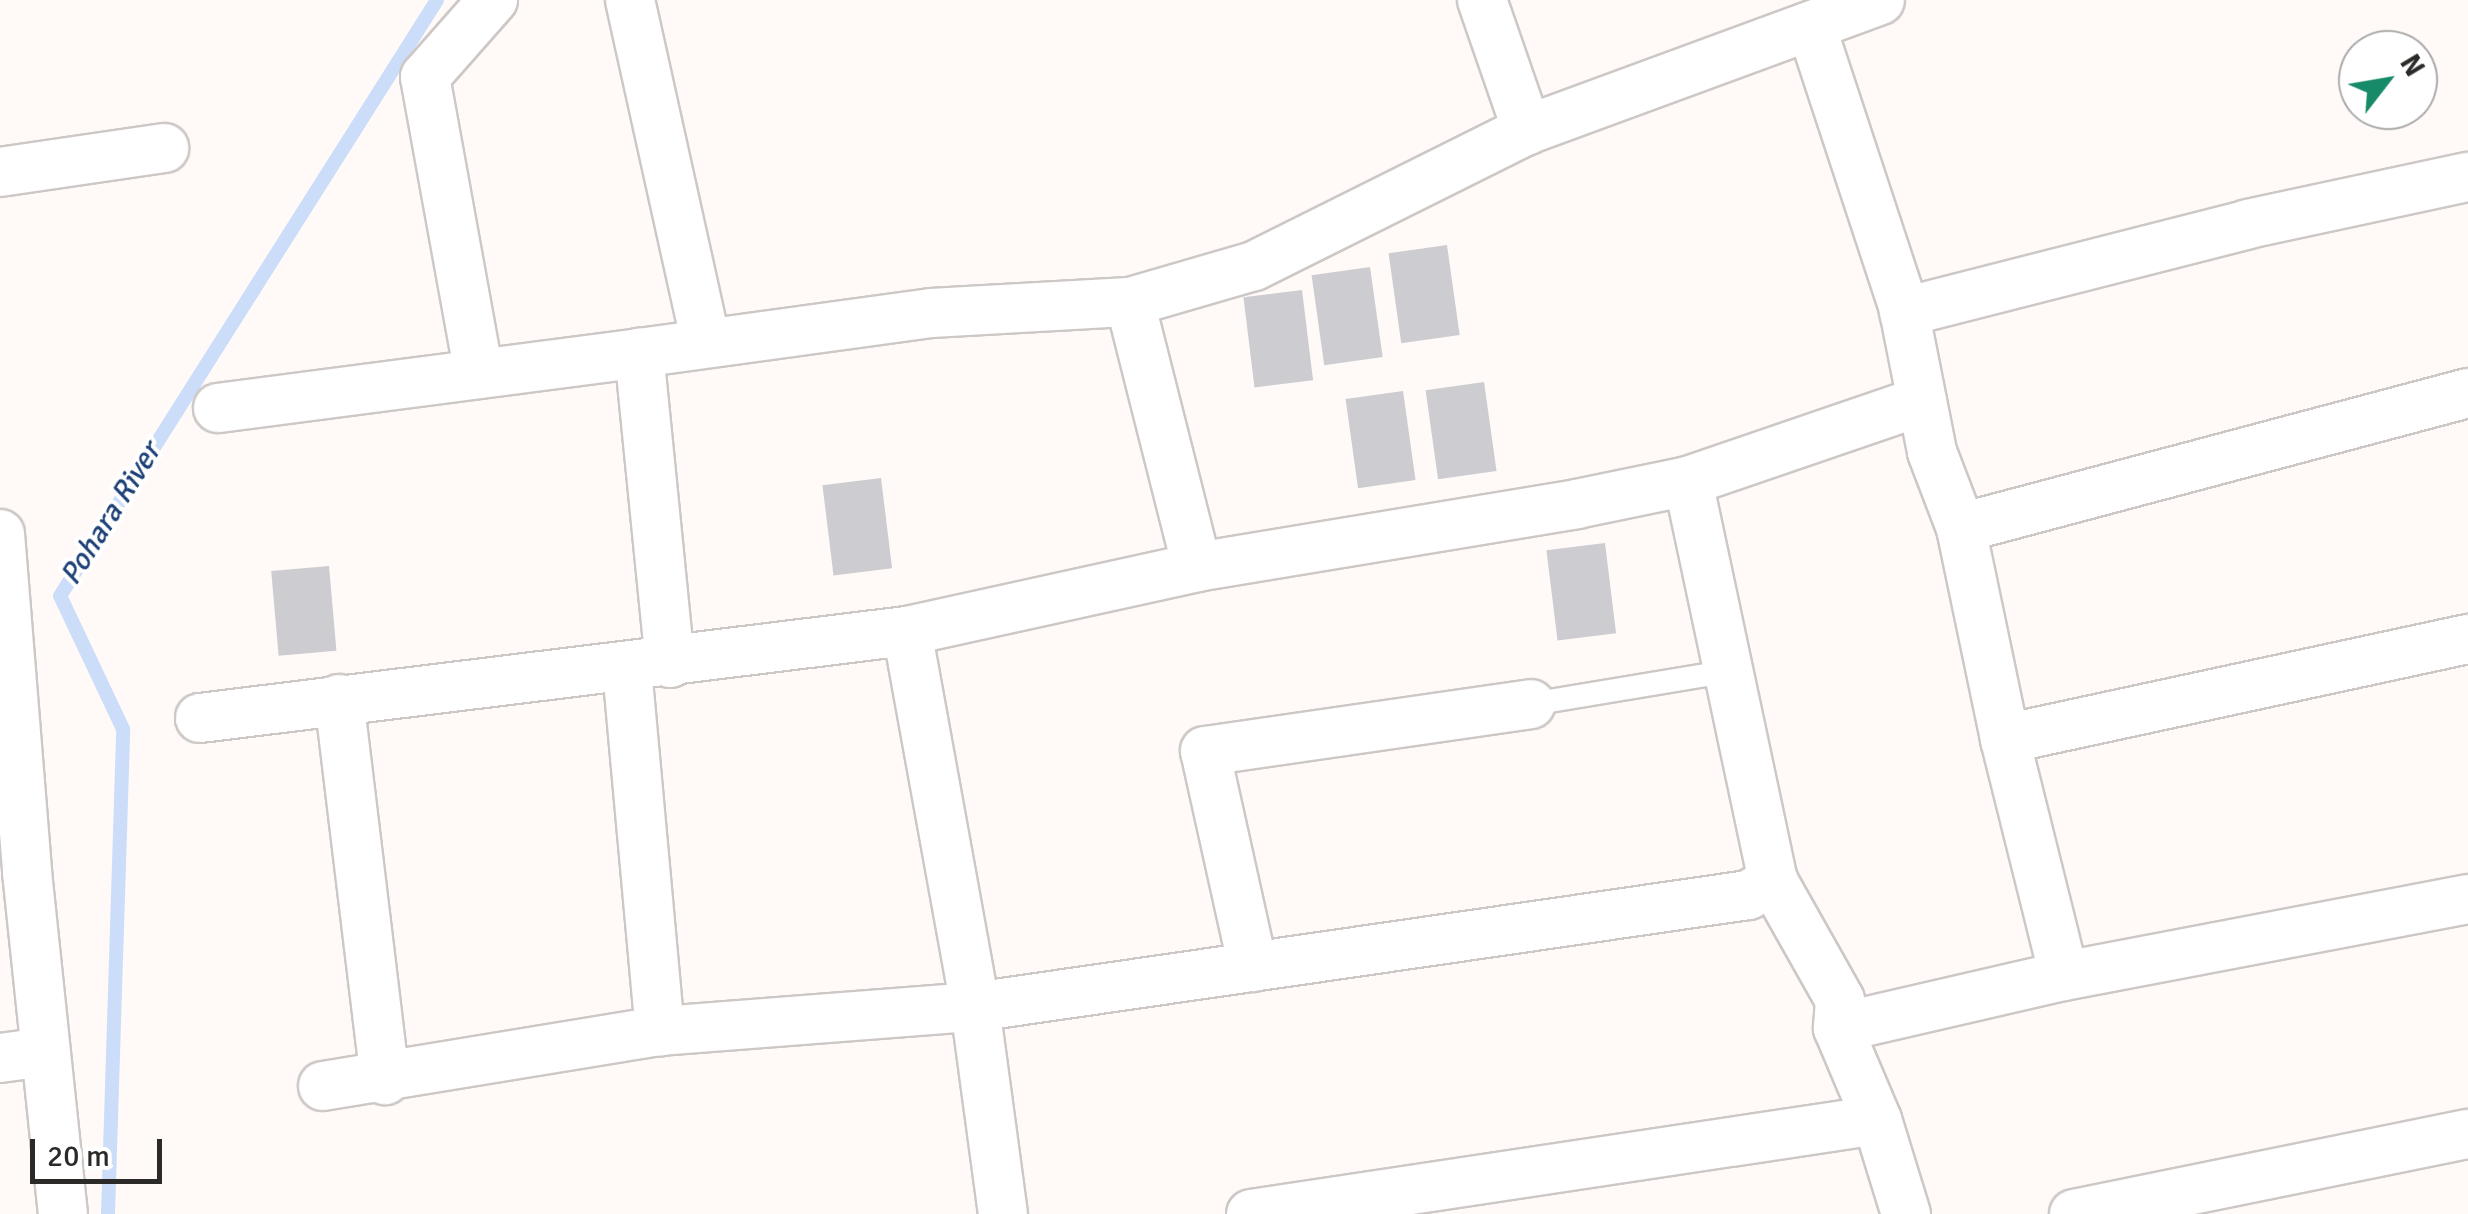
<!DOCTYPE html>
<html>
<head>
<meta charset="utf-8">
<style>
	body { margin:0 }
	#map { position:relative; width:2468px; height:1214px; overflow:hidden; background:#fffaf8; font-family:Signika,sans-serif }
	div>[style] { position:absolute }
	[style*='--x'] { left:calc(var(--x)*1px); top:calc(var(--y)*1px); width:calc(var(--w)*1px); rotate:calc(var(--a)*1deg) }
	.stream>* { height:14px; margin:-7px; padding:0 7px; transform-origin:7px; border-radius:7px; background:#cbddf9 }
	.building>* { inset:0; background:#cdccd0; transform-origin:0 0 }
	.roads { filter:drop-shadow(2px 0 #cdc8c6) drop-shadow(-2px 0 #cdc8c6) drop-shadow(0 2px #cdc8c6) drop-shadow(0 -2px #cdc8c6) }
	.service>* { height:22px; margin:-11px; padding:0 11px; transform-origin:11px; border-radius:11px; background:#fff }
	.minor>* { height:48px; margin:-24px; padding:0 24px; transform-origin:24px; border-radius:24px; background:#fff }
	span { translate:-50% -50%; white-space:nowrap; text-align:center; line-height:1.15; -webkit-text-stroke:8px #fff; paint-order:stroke }
	.water-label { font-size:30px; color:#1d4077; font-style:italic }
	.north { position:absolute; left:2338px; top:30px; width:100px; height:100px; box-sizing:border-box; background:#fff; border:2px solid #aaaaa9; border-radius:50%; rotate:59deg; font-size:28px; font-weight:700; line-height:40px; text-align:center; color:#2b2a29 }
	.north::after { content:''; display:block; margin:auto; width:35px; height:45px; background:#178a6a; clip-path:polygon(50% 0,100% 100%,50% 72%,0 100%) }
	.scale { position:absolute; left:30px; top:1139px; width:132px; height:45px; box-sizing:border-box; border:5px solid #2b2a29; border-top:0; padding-left:12px; font-size:30px; line-height:35px; white-space:nowrap; color:#2b2a29; -webkit-text-stroke:8px #fff; paint-order:stroke }
</style>
</head>
<body>
<div id="map">
	<div class="stream">
		<div style="--x:108;--y:1214;--w:485;--a:-88.2"></div>
		<div style="--x:123;--y:729;--w:147;--a:-115.3"></div>
		<div style="--x:60;--y:596;--w:705;--a:-57.68"></div>
	</div>
	<div class="building">
		<div style="left:1447px;top:245px;width:91px;height:59px;rotate:82deg"></div>
		<div style="left:1370px;top:267px;width:91px;height:59px;rotate:82deg"></div>
		<div style="left:1302px;top:290px;width:91px;height:59px;rotate:83deg"></div>
		<div style="left:1484px;top:382px;width:90px;height:59px;rotate:82deg"></div>
		<div style="left:1403px;top:391px;width:90px;height:58px;rotate:82deg"></div>
		<div style="left:881px;top:478px;width:91px;height:59px;rotate:83deg"></div>
		<div style="left:1605px;top:543px;width:91px;height:59px;rotate:83deg"></div>
		<div style="left:329px;top:566px;width:85px;height:58px;rotate:85deg"></div>
	</div>
	<div class="roads">
		<div class="service">
			<div style="--x:1531;--y:704;--w:202;--a:-9.4"></div>
		</div>
		<div class="minor">
			<div style="--x:630;--y:0;--w:351;--a:77.5"></div>
			<div style="--x:1482;--y:0;--w:138;--a:70.9"></div>
			<div style="--x:1811;--y:26;--w:294;--a:71.8"></div>
			<div style="--x:1903;--y:305;--w:150;--a:78.8"></div>
			<div style="--x:1932;--y:452;--w:81;--a:69.1"></div>
			<div style="--x:1961;--y:528;--w:216;--a:78.2"></div>
			<div style="--x:2005;--y:739;--w:474;--a:-12.2"></div>
			<div style="--x:0;--y:172;--w:166;--a:-8.3"></div>
			<div style="--x:1904;--y:312;--w:355;--a:-14.3"></div>
			<div style="--x:2248;--y:224;--w:225;--a:-12.1"></div>
			<div style="--x:479;--y:374;--w:302;--a:-100.3"></div>
			<div style="--x:425;--y:77;--w:103;--a:-48.6"></div>
			<div style="--x:218;--y:408;--w:425;--a:-7.4"></div>
			<div style="--x:1961;--y:528;--w:525;--a:-14.91"></div>
			<div style="--x:0;--y:534;--w:339;--a:85.4"></div>
			<div style="--x:27;--y:872;--w:344;--a:84"></div>
			<div style="--x:1197;--y:567;--w:273;--a:-104.2"></div>
			<div style="--x:1130;--y:302;--w:129;--a:-16.2"></div>
			<div style="--x:1254;--y:266;--w:305;--a:-26.5"></div>
			<div style="--x:1527;--y:130;--w:376;--a:-20.2"></div>
			<div style="--x:907;--y:631;--w:382;--a:79.7"></div>
			<div style="--x:975;--y:1007;--w:781;--a:-8.24"></div>
			<div style="--x:1748;--y:895;--w:29;--a:-29"></div>
			<div style="--x:670;--y:663;--w:312;--a:-95.7"></div>
			<div style="--x:639;--y:353;--w:295;--a:-7.8"></div>
			<div style="--x:931;--y:313;--w:199;--a:-3.2"></div>
			<div style="--x:627;--y:669;--w:364;--a:84.8"></div>
			<div style="--x:660;--y:1031;--w:316;--a:-4.4"></div>
			<div style="--x:975;--y:1007;--w:209;--a:82.3"></div>
			<div style="--x:339;--y:699;--w:384;--a:83.1"></div>
			<div style="--x:200;--y:718;--w:712;--a:-7.02"></div>
			<div style="--x:907;--y:631;--w:297;--a:-12.4"></div>
			<div style="--x:1197;--y:567;--w:385;--a:-9.4"></div>
			<div style="--x:1577;--y:504;--w:113;--a:-11.7"></div>
			<div style="--x:2005;--y:739;--w:244;--a:76"></div>
			<div style="--x:1253;--y:967;--w:221;--a:-102.5"></div>
			<div style="--x:1205;--y:751;--w:329;--a:-8.2"></div>
			<div style="--x:1838;--y:1028;--w:232;--a:-13"></div>
			<div style="--x:2064;--y:976;--w:411;--a:-10.8"></div>
			<div style="--x:0;--y:1058;--w:45;--a:-7.6"></div>
			<div style="--x:323;--y:1086;--w:341;--a:-9.3"></div>
			<div style="--x:1251;--y:1214;--w:633;--a:-8.54"></div>
			<div style="--x:1906;--y:1214;--w:98;--a:-107.1"></div>
			<div style="--x:1877;--y:1120;--w:100;--a:-113"></div>
			<div style="--x:1838;--y:1028;--w:28;--a:-86"></div>
			<div style="--x:1840;--y:1000;--w:137;--a:-119.4"></div>
			<div style="--x:1773;--y:881;--w:409;--a:-102"></div>
			<div style="--x:1688;--y:481;--w:247;--a:-18.9"></div>
			<div style="--x:2074;--y:1214;--w:402;--a:-11.5"></div>
		</div>
	</div>
	<div class="water-label">
		<span style="left:111px;top:514px;rotate:-58deg">Pohara River</span>
	</div>
	<div class="north">N</div>
	<div class="scale">20 m</div>
</div>
</body>
</html>
